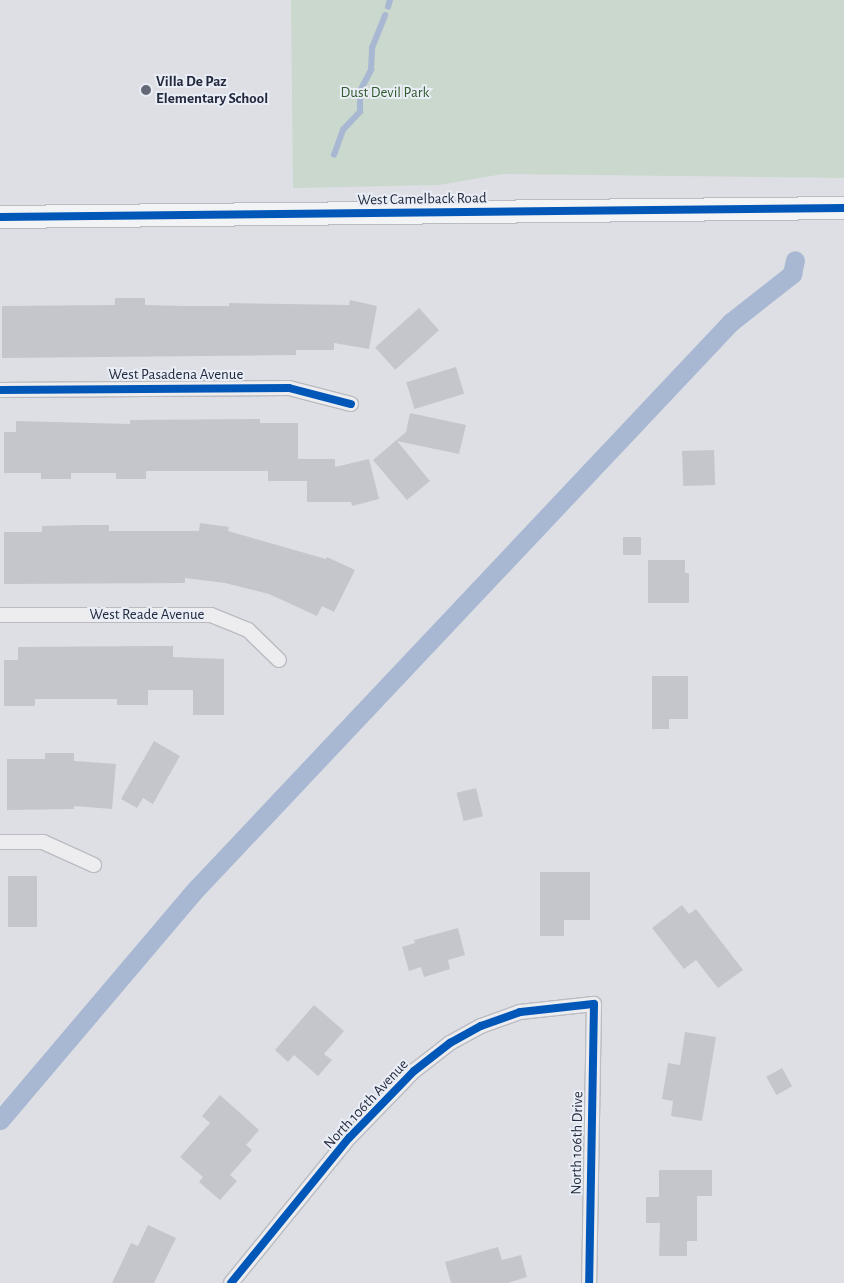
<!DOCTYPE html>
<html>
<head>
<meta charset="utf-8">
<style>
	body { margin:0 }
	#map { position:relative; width:844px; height:1283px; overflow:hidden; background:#dddfe4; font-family:"Alegreya Sans",sans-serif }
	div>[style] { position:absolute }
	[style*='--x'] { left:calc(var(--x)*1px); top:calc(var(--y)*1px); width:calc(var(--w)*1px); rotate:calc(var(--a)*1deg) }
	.green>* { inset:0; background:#cbd8cd }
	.stream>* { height:5.5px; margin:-2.75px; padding:0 2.75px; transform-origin:2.75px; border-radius:2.75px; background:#a8b7d2 }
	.canal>* { height:19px; margin:-9.5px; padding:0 9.5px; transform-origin:9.5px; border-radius:9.5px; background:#a8b7d2 }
	.building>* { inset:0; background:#c4c6cc; transform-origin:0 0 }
	.roads { filter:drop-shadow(1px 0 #babcc1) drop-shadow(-1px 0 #babcc1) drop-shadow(0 1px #babcc1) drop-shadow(0 -1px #babcc1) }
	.street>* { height:14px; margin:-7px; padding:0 7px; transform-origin:7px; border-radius:7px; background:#ededf0 }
	.primary>* { height:22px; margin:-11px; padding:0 11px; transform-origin:11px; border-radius:11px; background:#f2f3f4 }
	.cycleway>* { height:8px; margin:-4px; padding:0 4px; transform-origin:4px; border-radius:4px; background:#0057b8 }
	.dots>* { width:14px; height:14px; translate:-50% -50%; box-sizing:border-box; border:2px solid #e9edf5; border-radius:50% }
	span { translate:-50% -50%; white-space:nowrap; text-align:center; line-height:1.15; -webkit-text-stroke:4px #e9edf5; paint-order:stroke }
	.poi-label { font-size:15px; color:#232a3e; font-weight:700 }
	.left { translate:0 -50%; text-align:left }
	.park-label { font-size:15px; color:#325b2f }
	.street-label { font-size:15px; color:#232a3e }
</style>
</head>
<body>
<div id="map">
	<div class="green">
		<div style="clip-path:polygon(291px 0,844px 0,844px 178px,503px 174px,439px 185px,293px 188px)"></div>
	</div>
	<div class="stream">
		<div style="--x:388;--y:7;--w:7;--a:-74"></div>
		<div style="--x:334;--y:155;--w:27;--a:-70"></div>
		<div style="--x:343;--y:130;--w:25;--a:-47"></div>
		<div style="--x:360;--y:112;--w:21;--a:-90"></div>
		<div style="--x:360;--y:91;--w:24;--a:-62"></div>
		<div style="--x:371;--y:70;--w:22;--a:-87"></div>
		<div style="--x:372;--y:48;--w:35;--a:-68"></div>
	</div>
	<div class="canal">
		<div style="--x:0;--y:1120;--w:304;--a:-49.7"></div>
		<div style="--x:197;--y:888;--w:778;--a:-46.67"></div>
		<div style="--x:731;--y:322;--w:78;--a:-38.2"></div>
		<div style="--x:792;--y:274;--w:14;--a:-78"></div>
	</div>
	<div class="building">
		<div style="clip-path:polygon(115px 298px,145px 298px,145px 305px,183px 306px,229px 306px,229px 303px,349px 305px,350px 300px,377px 306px,369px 349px,334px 343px,334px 350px,296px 350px,296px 355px,2px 358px,2px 306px,115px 305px)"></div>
		<div style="left:419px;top:308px;width:30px;height:59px;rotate:48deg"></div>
		<div style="left:456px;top:367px;width:28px;height:52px;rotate:73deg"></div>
		<div style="clip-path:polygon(410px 413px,466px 425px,459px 454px,397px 441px,430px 481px,407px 500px,373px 460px,406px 432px)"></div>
		<div style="clip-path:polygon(260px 419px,260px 423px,298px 423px,298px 459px,335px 459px,335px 467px,369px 459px,379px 499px,352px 506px,351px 502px,307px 502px,307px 481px,268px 481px,268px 471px,146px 471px,146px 479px,116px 479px,116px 473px,71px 473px,71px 479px,41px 479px,41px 473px,4px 473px,4px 432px,16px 432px,16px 421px,130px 424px,130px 420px)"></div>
		<div style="left:714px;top:450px;width:35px;height:32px;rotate:88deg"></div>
		<div style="clip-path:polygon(200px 523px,229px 527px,228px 531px,326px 559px,327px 557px,355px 570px,334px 612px,322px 606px,317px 616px,269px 594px,225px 583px,185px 578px,185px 583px,4px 584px,4px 532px,42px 532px,42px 526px,79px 525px,109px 525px,109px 531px,199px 531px)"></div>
		<div style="left:623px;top:537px;width:18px;height:18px"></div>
		<div style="clip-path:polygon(648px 560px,685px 560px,685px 573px,689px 573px,689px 603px,648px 603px)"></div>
		<div style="clip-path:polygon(156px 646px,173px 646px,173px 657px,224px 659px,224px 715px,193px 715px,193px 690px,148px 690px,148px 705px,117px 705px,117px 699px,35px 699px,35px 706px,4px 706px,4px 660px,18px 660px,18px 647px)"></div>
		<div style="clip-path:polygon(652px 676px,688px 676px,688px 719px,669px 719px,669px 729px,652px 729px)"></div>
		<div style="clip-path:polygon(154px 741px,180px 756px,153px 804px,143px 798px,137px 808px,121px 799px)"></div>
		<div style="clip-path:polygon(45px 753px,74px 753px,74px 761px,116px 764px,112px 809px,74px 806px,74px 809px,7px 810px,7px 759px,45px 759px)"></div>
		<div style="left:476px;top:788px;width:29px;height:20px;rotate:76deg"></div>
		<div style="clip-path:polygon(540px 872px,590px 872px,590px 920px,564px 920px,564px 936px,540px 936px)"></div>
		<div style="left:8px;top:876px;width:29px;height:51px"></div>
		<div style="clip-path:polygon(682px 905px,689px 914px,696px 909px,743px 970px,718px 988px,696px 960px,684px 969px,652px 928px)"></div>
		<div style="clip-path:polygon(458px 928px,465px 955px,448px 960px,450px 969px,424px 977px,421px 967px,409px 971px,402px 947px,415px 943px,414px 940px)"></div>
		<div style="clip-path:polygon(314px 1005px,344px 1031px,324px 1054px,332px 1060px,318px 1076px,294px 1055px,288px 1062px,275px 1050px)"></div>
		<div style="clip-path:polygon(685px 1032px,716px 1037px,702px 1121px,671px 1116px,673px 1101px,662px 1099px,668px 1063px,680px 1065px)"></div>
		<div style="left:782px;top:1068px;width:21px;height:18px;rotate:61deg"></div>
		<div style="clip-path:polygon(220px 1095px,259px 1130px,246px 1145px,252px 1150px,230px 1175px,237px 1181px,220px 1200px,199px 1182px,203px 1177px,180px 1157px,210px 1123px,202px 1116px)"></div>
		<div style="clip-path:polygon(659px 1170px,712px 1170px,712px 1196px,697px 1196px,697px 1241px,687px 1241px,687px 1256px,659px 1256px,660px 1223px,646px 1223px,646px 1197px,659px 1197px)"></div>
		<div style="clip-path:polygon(148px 1225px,176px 1238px,154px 1283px,112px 1283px,131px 1243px,138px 1246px)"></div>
		<div style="clip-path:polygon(498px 1247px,502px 1260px,521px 1255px,527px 1277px,508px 1283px,451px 1283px,445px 1262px)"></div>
	</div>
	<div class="roads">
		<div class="street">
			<div style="--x:0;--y:390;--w:289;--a:-0.4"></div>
			<div style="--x:289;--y:388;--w:64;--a:14.5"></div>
			<div style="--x:0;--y:615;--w:211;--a:0"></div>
			<div style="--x:211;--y:615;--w:40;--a:22"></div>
			<div style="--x:248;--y:630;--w:43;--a:44.1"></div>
			<div style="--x:0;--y:842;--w:43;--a:0"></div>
			<div style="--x:43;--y:842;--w:56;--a:24.3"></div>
			<div style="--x:231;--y:1283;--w:187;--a:-50.9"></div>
			<div style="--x:349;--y:1138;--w:93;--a:-45.9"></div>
			<div style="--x:414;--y:1071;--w:46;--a:-37.9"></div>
			<div style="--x:450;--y:1043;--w:35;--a:-29"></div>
			<div style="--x:481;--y:1026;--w:41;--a:-19.7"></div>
			<div style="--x:520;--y:1012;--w:74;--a:-6.2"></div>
			<div style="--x:594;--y:1004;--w:279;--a:91"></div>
		</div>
		<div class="primary">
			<div style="--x:0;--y:217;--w:844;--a:-0.61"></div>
		</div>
	</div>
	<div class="cycleway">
		<div style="--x:0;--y:217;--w:844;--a:-0.61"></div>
		<div style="--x:0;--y:390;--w:289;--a:-0.4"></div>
		<div style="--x:289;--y:388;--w:64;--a:14.5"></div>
		<div style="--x:231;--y:1283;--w:187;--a:-50.9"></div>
		<div style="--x:349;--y:1138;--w:93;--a:-45.9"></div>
		<div style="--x:414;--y:1071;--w:46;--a:-37.9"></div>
		<div style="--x:450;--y:1043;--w:35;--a:-29"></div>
		<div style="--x:481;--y:1026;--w:41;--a:-19.7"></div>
		<div style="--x:520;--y:1012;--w:74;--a:-6.2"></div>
		<div style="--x:594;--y:1004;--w:279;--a:91"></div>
	</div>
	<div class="dots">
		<div style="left:146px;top:90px;background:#646978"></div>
	</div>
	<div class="poi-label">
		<span class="left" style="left:156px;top:90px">Villa De Paz<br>Elementary School</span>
	</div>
	<div class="park-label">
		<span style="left:385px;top:93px">Dust Devil Park</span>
	</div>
	<div class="street-label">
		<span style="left:422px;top:199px;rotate:-1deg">West Camelback Road</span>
		<span style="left:176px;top:375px">West Pasadena Avenue</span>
		<span style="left:147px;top:615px">West Reade Avenue</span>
		<span style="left:366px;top:1104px;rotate:-47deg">North 106th Avenue</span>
		<span style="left:577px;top:1143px;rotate:-89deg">North 106th Drive</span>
	</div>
</div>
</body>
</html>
